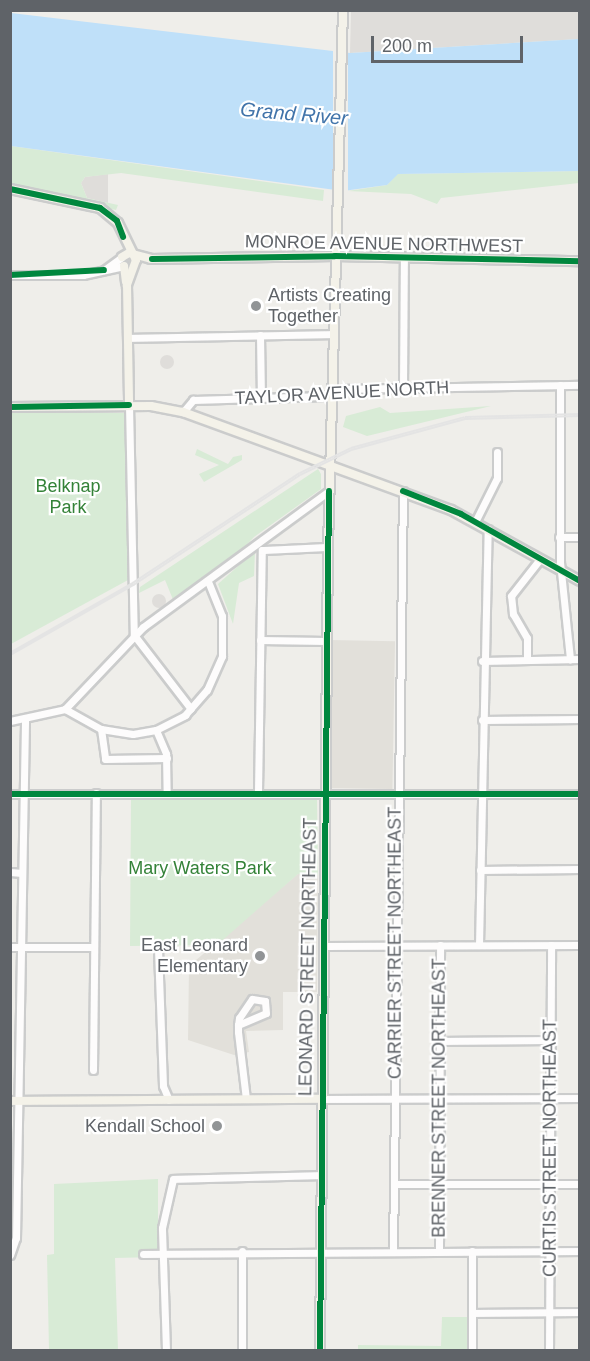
<!DOCTYPE html>
<html>
<head>
<meta charset="utf-8">
<style>
	body { margin:0 }
	#map { position:relative; width:590px; height:1361px; overflow:hidden; background:#efeeea; font-family:Helvetica,sans-serif }
	div>[style] { position:absolute }
	[style*='--x'] { left:calc(var(--x)*1px); top:calc(var(--y)*1px); width:calc(var(--w)*1px); rotate:calc(var(--a)*1deg) }
	.industrial>* { inset:0; background:#dfddda }
	.round { border-radius:50% }
	.education>* { inset:0; background:#e2e0da; transform-origin:0 0 }
	.green>* { inset:0; background:#d8ebd6 }
	.water>* { inset:0; background:#bfe0f9 }
	.pier>* { inset:0; background:#efeeea; transform-origin:0 0 }
	.roads { filter:drop-shadow(2px 0 #cbcccc) drop-shadow(-2px 0 #cbcccc) drop-shadow(0 2px #cbcccc) drop-shadow(0 -2px #cbcccc) }
	.minor>* { height:7px; margin:-3.5px; padding:0 3.5px; transform-origin:3.5px; border-radius:3.5px; background:#fdfcfc }
	.major>* { height:8px; margin:-4px; padding:0 4px; transform-origin:4px; border-radius:4px; background:#f4f2e9 }
	.rail>* { height:4px; margin-top:-2px; transform-origin:0; background:repeating-linear-gradient(90deg,#fff 0 4.5px,#e4e4e4 0 9px); box-sizing:border-box; border-block:2px solid #e4e4e4 }
	.cycleway>* { height:6px; margin:-3px; padding:0 3px; transform-origin:3px; border-radius:3px; background:#00873e }
	.dots>* { width:16px; height:16px; translate:-50% -50%; box-sizing:border-box; border:3px solid #fff; border-radius:50% }
	span { translate:-50% -50%; white-space:nowrap; text-align:center; line-height:1.15; -webkit-text-stroke:4.5px #fff; paint-order:stroke }
	.street-label { font-size:18px; color:#5f6368 }
	.poi-label { font-size:18px; color:#5f6368 }
	.left { translate:0 -50%; text-align:left }
	.right { translate:-100% -50%; text-align:right }
	.park-label { font-size:18px; color:#348238 }
	.water-label { font-size:20px; color:#4174aa; font-style:italic }
	.frame { position:absolute; inset:0; border:12px solid #5f6368; pointer-events:none }
	.scale { position:absolute; left:371px; top:36px; width:152px; height:27px; box-sizing:border-box; border:3px solid #5f6368; border-top:0; padding-left:8px; font-size:18px; line-height:21px; white-space:nowrap; color:#5f6368; -webkit-text-stroke:4px #fff; paint-order:stroke }
</style>
</head>
<body>
<div id="map">
	<div class="industrial">
		<div style="clip-path:polygon(351px 11px,579px 11px,579px 39px,350px 53px)"></div>
		<div style="clip-path:polygon(108px 174px,108px 203px,87px 198px,81px 183px,85px 177px)"></div>
		<div class="round" style="left:160px;top:355px;width:14px;height:14px"></div>
		<div class="round" style="left:152px;top:594px;width:14px;height:14px"></div>
	</div>
	<div class="education">
		<div style="left:330px;top:640px;width:65px;height:148px;rotate:1deg"></div>
		<div style="clip-path:polygon(299px 873px,318px 875px,317px 992px,283px 992px,283px 1030px,246px 1031px,249px 1052px,234px 1055px,188px 1040px,189px 966px)"></div>
	</div>
	<div class="green">
		<div style="clip-path:polygon(11px 146px,324px 190px,323px 201px,121px 173px,85px 177px,81px 183px,87px 198px,118px 205px,116px 210px,11px 187px)"></div>
		<div style="clip-path:polygon(579px 171px,579px 183px,441px 198px,437px 204px,411px 194px,348px 191px,387px 185px,397px 174px)"></div>
		<div style="clip-path:polygon(491px 406px,367px 436px,343px 427px,346px 416px,380px 407px,390px 413px)"></div>
		<div style="clip-path:polygon(11px 411px,125px 413px,128px 580px,11px 644px)"></div>
		<div style="clip-path:polygon(197px 449px,228px 464px,233px 457px,242px 455px,242px 460px,204px 482px,199px 474px,219px 465px,195px 455px)"></div>
		<div style="clip-path:polygon(318px 469px,321px 474px,321px 489px,254px 537px,226px 567px,174px 602px,165px 580px,139px 593px,140px 587px)"></div>
		<div style="clip-path:polygon(255px 551px,254px 576px,239px 583px,233px 624px,218px 584px)"></div>
		<div style="clip-path:polygon(317px 798px,318px 875px,298px 874px,217px 945px,130px 946px,131px 799px)"></div>
		<div style="clip-path:polygon(158px 1179px,158px 1257px,115px 1258px,118px 1350px,49px 1350px,47px 1255px,54px 1254px,54px 1184px)"></div>
		<div style="clip-path:polygon(442px 1317px,469px 1317px,469px 1350px,358px 1350px,358px 1345px,441px 1346px)"></div>
	</div>
	<div class="water">
		<div style="clip-path:polygon(11px 13px,350px 53px,579px 39px,579px 171px,398px 174px,387px 185px,343px 191px,11px 146px)"></div>
	</div>
	<div class="pier">
		<div style="left:333px;top:50px;width:15px;height:141px"></div>
	</div>
	<div class="roads">
		<div class="minor">
			<div style="--x:104;--y:270;--w:22;--a:-36"></div>
			<div style="--x:10;--y:275;--w:73;--a:0"></div>
			<div style="--x:83;--y:275;--w:42;--a:-12.4"></div>
			<div style="--x:260;--y:335;--w:63;--a:89.1"></div>
			<div style="--x:128;--y:338;--w:206;--a:-1.1"></div>
			<div style="--x:560;--y:385;--w:177;--a:90"></div>
			<div style="--x:560;--y:562;--w:98;--a:84.1"></div>
			<div style="--x:403;--y:387;--w:129;--a:-89.6"></div>
			<div style="--x:129;--y:405;--w:230;--a:88.8"></div>
			<div style="--x:134;--y:635;--w:93;--a:52.4"></div>
			<div style="--x:183;--y:412;--w:16;--a:-50"></div>
			<div style="--x:193;--y:400;--w:132;--a:-1.7"></div>
			<div style="--x:325;--y:396;--w:20;--a:-20"></div>
			<div style="--x:344;--y:389;--w:236;--a:-1"></div>
			<div style="--x:475;--y:522;--w:49;--a:-63.4"></div>
			<div style="--x:497;--y:478;--w:26;--a:-90"></div>
			<div style="--x:559;--y:537;--w:21;--a:0"></div>
			<div style="--x:260;--y:640;--w:66;--a:0.9"></div>
			<div style="--x:527;--y:660;--w:22;--a:-90"></div>
			<div style="--x:527;--y:638;--w:28;--a:-120"></div>
			<div style="--x:513;--y:614;--w:18;--a:-96"></div>
			<div style="--x:511;--y:596;--w:47;--a:-51.9"></div>
			<div style="--x:482;--y:661;--w:98;--a:-1.2"></div>
			<div style="--x:65;--y:709;--w:41;--a:29.1"></div>
			<div style="--x:101;--y:729;--w:32;--a:9"></div>
			<div style="--x:133;--y:734;--w:23;--a:-10"></div>
			<div style="--x:156;--y:730;--w:33;--a:-27"></div>
			<div style="--x:185;--y:715;--w:33;--a:-49"></div>
			<div style="--x:207;--y:690;--w:37;--a:-66"></div>
			<div style="--x:222;--y:656;--w:40;--a:-90"></div>
			<div style="--x:222;--y:616;--w:35;--a:-112"></div>
			<div style="--x:482;--y:720;--w:98;--a:-0.6"></div>
			<div style="--x:10;--y:721;--w:56;--a:-12.3"></div>
			<div style="--x:65;--y:709;--w:113;--a:-46.4"></div>
			<div style="--x:143;--y:627;--w:230;--a:-36.2"></div>
			<div style="--x:101;--y:729;--w:30;--a:82"></div>
			<div style="--x:105;--y:759;--w:62;--a:-0.9"></div>
			<div style="--x:156;--y:730;--w:26;--a:67"></div>
			<div style="--x:166;--y:754;--w:39;--a:89"></div>
			<div style="--x:258;--y:792;--w:242;--a:-89.1"></div>
			<div style="--x:262;--y:550;--w:66;--a:-2.6"></div>
			<div style="--x:10;--y:794;--w:570;--a:0"></div>
			<div style="--x:480;--y:870;--w:100;--a:-0.6"></div>
			<div style="--x:10;--y:872;--w:12;--a:5"></div>
			<div style="--x:479;--y:945;--w:416;--a:-88.8"></div>
			<div style="--x:323;--y:946;--w:257;--a:-0.2"></div>
			<div style="--x:10;--y:947;--w:82;--a:0"></div>
			<div style="--x:158;--y:949;--w:137;--a:87.9"></div>
			<div style="--x:163;--y:1086;--w:15;--a:67"></div>
			<div style="--x:238;--y:1025;--w:30;--a:-23"></div>
			<div style="--x:266;--y:1013;--w:12;--a:-95"></div>
			<div style="--x:265;--y:1001;--w:13;--a:-171"></div>
			<div style="--x:252;--y:999;--w:23;--a:124"></div>
			<div style="--x:239;--y:1018;--w:7;--a:98"></div>
			<div style="--x:238;--y:1025;--w:7;--a:90"></div>
			<div style="--x:238;--y:1032;--w:67;--a:83.2"></div>
			<div style="--x:440;--y:1041;--w:110;--a:-0.5"></div>
			<div style="--x:93;--y:1070;--w:277;--a:-89.4"></div>
			<div style="--x:321;--y:1099;--w:259;--a:-0.2"></div>
			<div style="--x:394;--y:1184;--w:186;--a:0"></div>
			<div style="--x:242;--y:1251;--w:99;--a:90"></div>
			<div style="--x:439;--y:1251;--w:306;--a:-89.8"></div>
			<div style="--x:472;--y:1251;--w:99;--a:90"></div>
			<div style="--x:393;--y:1252;--w:761;--a:-89.25"></div>
			<div style="--x:143;--y:1254;--w:437;--a:-0.4"></div>
			<div style="--x:10;--y:1255;--w:18;--a:-71"></div>
			<div style="--x:16;--y:1238;--w:517;--a:-89"></div>
			<div style="--x:473;--y:1313;--w:107;--a:-0.5"></div>
			<div style="--x:166;--y:1350;--w:122;--a:-91.9"></div>
			<div style="--x:162;--y:1228;--w:50;--a:-77.3"></div>
			<div style="--x:173;--y:1179;--w:148;--a:-1.5"></div>
			<div style="--x:549;--y:1350;--w:405;--a:-89.7"></div>
		</div>
		<div class="major">
			<div style="--x:10;--y:189;--w:92;--a:11.9"></div>
			<div style="--x:100;--y:208;--w:23;--a:40"></div>
			<div style="--x:118;--y:223;--w:41;--a:64.1"></div>
			<div style="--x:136;--y:260;--w:27;--a:110"></div>
			<div style="--x:127;--y:285;--w:120;--a:89"></div>
			<div style="--x:122;--y:257;--w:8;--a:-30"></div>
			<div style="--x:129;--y:253;--w:23;--a:15"></div>
			<div style="--x:151;--y:259;--w:184;--a:-0.9"></div>
			<div style="--x:335;--y:256;--w:245;--a:1.2"></div>
			<div style="--x:124;--y:266;--w:16;--a:83"></div>
			<div style="--x:10;--y:407;--w:141;--a:-0.4"></div>
			<div style="--x:151;--y:406;--w:33;--a:11"></div>
			<div style="--x:183;--y:412;--w:285;--a:20.1"></div>
			<div style="--x:451;--y:510;--w:147;--a:28.8"></div>
			<div style="--x:10;--y:1101;--w:311;--a:-0.4"></div>
			<div style="--x:320;--y:1350;--w:803;--a:-89.43"></div>
			<div style="--x:328;--y:547;--w:537;--a:-88.4"></div>
		</div>
	</div>
	<div class="rail">
		<div style="--x:10;--y:654;--w:142;--a:-29.6"></div>
		<div style="--x:133;--y:584;--w:200;--a:-33.4"></div>
		<div style="--x:300;--y:474;--w:57;--a:-26.1"></div>
		<div style="--x:351;--y:449;--w:118;--a:-15.2"></div>
		<div style="--x:465;--y:418;--w:115;--a:-1.5"></div>
	</div>
	<div class="cycleway">
		<div style="--x:10;--y:189;--w:92;--a:11.9"></div>
		<div style="--x:100;--y:208;--w:21;--a:37"></div>
		<div style="--x:117;--y:221;--w:17;--a:69"></div>
		<div style="--x:152;--y:259;--w:183;--a:-0.9"></div>
		<div style="--x:335;--y:256;--w:245;--a:1.2"></div>
		<div style="--x:10;--y:275;--w:94;--a:-3"></div>
		<div style="--x:10;--y:407;--w:119;--a:-1"></div>
		<div style="--x:403;--y:491;--w:62;--a:21.6"></div>
		<div style="--x:461;--y:514;--w:137;--a:29.4"></div>
		<div style="--x:10;--y:794;--w:570;--a:0"></div>
		<div style="--x:320;--y:1350;--w:859;--a:-89.4"></div>
	</div>
	<div class="dots">
		<div style="left:256px;top:306px;background:#919496"></div>
		<div style="left:260px;top:956px;background:#919496"></div>
		<div style="left:217px;top:1126px;background:#919496"></div>
	</div>
	<div class="street-label">
		<span style="left:384px;top:244px;rotate:1deg">MONROE AVENUE NORTHWEST</span>
		<span style="left:342px;top:393px;rotate:-3deg">TAYLOR AVENUE NORTH</span>
		<span style="left:395px;top:943px;rotate:-90deg">CARRIER STREET NORTHEAST</span>
		<span style="left:308px;top:957px;rotate:-89deg">LEONARD STREET NORTHEAST</span>
		<span style="left:439px;top:1098px;rotate:-90deg">BRENNER STREET NORTHEAST</span>
		<span style="left:550px;top:1148px;rotate:-90deg">CURTIS STREET NORTHEAST</span>
	</div>
	<div class="poi-label">
		<span class="left" style="left:268px;top:306px">Artists Creating<br>Together</span>
		<span class="right" style="left:248px;top:956px">East Leonard<br>Elementary</span>
		<span class="right" style="left:205px;top:1126px">Kendall School</span>
	</div>
	<div class="park-label">
		<span style="left:68px;top:497px">Belknap<br>Park</span>
		<span style="left:200px;top:868px">Mary Waters Park</span>
	</div>
	<div class="water-label">
		<span style="left:294px;top:114px;rotate:5deg">Grand River</span>
	</div>
	<div class="frame"></div>
	<div class="scale">200 m</div>
</div>
</body>
</html>
